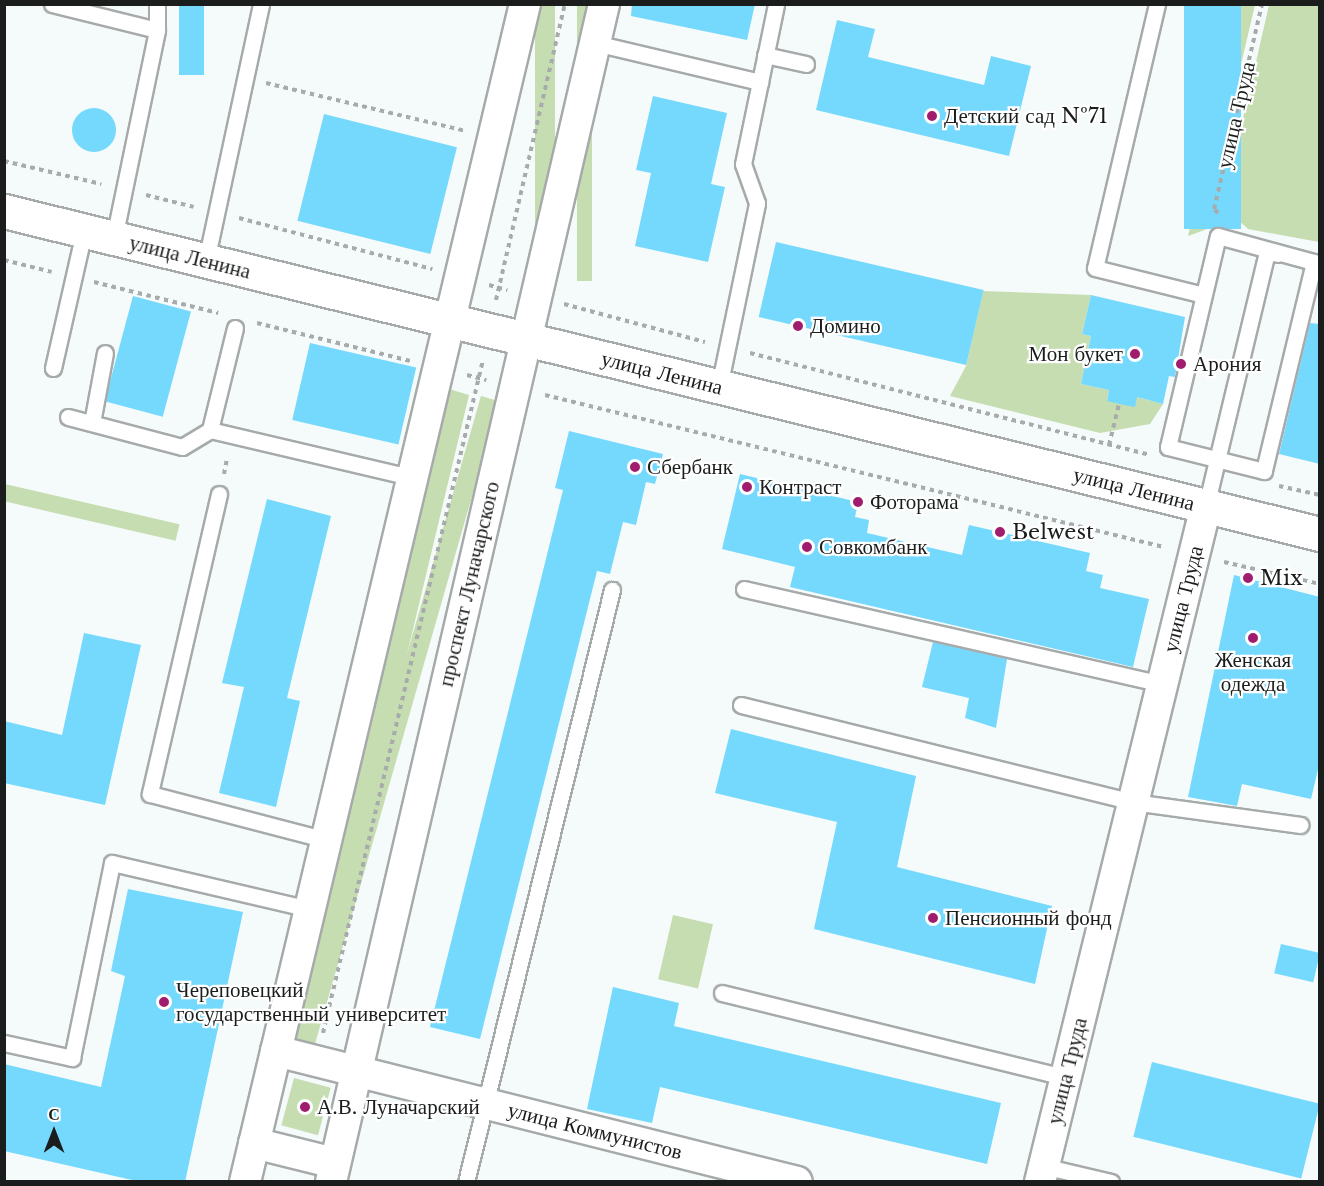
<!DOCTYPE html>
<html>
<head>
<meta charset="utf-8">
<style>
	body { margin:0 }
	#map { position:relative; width:1324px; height:1186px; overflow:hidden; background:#f5fafa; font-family:"Libre Baskerville",serif }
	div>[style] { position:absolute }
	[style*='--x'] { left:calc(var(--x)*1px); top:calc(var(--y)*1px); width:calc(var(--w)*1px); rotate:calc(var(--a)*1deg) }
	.green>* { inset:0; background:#c6ddb1; transform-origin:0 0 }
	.building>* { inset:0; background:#75d9fd; transform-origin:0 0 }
	.round { border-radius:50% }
	.path>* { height:4px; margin-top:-2px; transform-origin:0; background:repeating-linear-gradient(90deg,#a7abab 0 4.5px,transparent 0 9px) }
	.roads { filter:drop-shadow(2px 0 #a6aaaa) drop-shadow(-2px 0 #a6aaaa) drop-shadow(0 2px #a6aaaa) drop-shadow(0 -2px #a6aaaa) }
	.lane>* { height:15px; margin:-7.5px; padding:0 7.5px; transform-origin:7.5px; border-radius:7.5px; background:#fff }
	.street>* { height:30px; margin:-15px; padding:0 15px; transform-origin:15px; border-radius:15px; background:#fff }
	.secondary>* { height:33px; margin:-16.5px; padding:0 16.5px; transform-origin:16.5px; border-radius:16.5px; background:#fff }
	.dots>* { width:16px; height:16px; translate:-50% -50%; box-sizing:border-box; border:3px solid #fff; border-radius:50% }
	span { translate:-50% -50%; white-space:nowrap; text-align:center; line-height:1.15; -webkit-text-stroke:4.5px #fff; paint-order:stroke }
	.street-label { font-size:21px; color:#1b1d1d }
	.poi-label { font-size:21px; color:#1b1d1d }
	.left { translate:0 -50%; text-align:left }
	.right { translate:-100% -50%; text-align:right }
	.frame { position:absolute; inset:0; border:6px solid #1b1d1d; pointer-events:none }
	.north { position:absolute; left:24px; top:1102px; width:60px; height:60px; -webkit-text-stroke:4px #fff; paint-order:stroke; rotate:0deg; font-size:16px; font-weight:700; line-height:24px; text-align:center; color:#1b1d1d }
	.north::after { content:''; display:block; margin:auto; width:21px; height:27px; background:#1b1d1d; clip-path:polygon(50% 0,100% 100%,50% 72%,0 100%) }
</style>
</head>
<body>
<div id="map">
	<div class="green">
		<div style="left:535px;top:5px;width:20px;height:264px"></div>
		<div style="left:577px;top:5px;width:15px;height:276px"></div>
		<div style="clip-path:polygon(1241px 5px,1255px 5px,1207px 209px,1221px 224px,1188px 236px)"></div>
		<div style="clip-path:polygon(1269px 5px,1319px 5px,1319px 242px,1248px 229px,1223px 206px)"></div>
		<div style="clip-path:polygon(983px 291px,1091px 295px,1082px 334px,1091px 336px,1081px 384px,1109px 390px,1107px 400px,1119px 404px,1137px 397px,1163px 404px,1150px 424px,1100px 433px,950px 396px,966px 366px)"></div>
		<div style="clip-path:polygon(449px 389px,469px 395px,313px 1048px,289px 1042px)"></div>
		<div style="left:481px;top:396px;width:19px;height:674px;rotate:16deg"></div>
		<div style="left:5px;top:484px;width:179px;height:17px;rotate:13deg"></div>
		<div style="left:673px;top:915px;width:41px;height:66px;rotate:13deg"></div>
		<div style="left:294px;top:1078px;width:38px;height:49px;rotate:15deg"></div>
	</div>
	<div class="building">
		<div style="left:179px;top:4px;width:25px;height:71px"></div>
		<div style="clip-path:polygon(632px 4px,755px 4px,747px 40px,631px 16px)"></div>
		<div style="left:1184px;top:4px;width:57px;height:225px"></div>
		<div style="clip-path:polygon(837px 20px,875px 29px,868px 57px,984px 85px,991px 56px,1031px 66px,1009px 156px,816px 110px)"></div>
		<div style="clip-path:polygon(653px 96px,727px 113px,711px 184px,725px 187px,708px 262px,635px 246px,651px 173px,636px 170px)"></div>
		<div class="round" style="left:72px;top:108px;width:44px;height:44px"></div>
		<div style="left:324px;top:114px;width:137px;height:110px;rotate:14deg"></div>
		<div style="left:776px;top:242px;width:213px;height:77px;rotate:13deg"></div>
		<div style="clip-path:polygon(1091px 295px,1185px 317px,1175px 377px,1169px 376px,1163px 404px,1137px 397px,1135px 407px,1119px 404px,1107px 401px,1109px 390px,1081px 384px,1091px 336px,1082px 334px)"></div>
		<div style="left:133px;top:296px;width:60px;height:109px;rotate:15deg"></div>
		<div style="clip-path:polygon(1310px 323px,1320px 324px,1320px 464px,1279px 454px)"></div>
		<div style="left:310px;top:343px;width:109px;height:79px;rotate:13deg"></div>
		<div style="clip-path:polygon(569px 431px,663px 454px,655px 484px,646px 482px,636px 525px,623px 522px,610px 574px,597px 571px,480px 1039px,430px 1027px,563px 490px,555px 488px)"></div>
		<div style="clip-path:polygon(740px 474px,858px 502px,855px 517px,869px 520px,867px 533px,910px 543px,962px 555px,969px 525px,1090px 553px,1086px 571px,1103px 575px,1100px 588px,1149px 599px,1133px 667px,790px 587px,795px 567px,722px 549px)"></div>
		<div style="clip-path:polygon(267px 499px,331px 516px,287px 698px,300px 701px,276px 807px,219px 793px,244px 687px,222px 683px)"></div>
		<div style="clip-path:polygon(1234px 575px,1320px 597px,1320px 761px,1311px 799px,1242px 784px,1237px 806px,1188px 797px)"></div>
		<div style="clip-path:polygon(84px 633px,141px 645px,105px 805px,4px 783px,4px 721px,62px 735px)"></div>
		<div style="clip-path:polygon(933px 642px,1007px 659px,996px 728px,965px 718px,969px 698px,922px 687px)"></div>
		<div style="clip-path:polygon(731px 729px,916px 776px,897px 867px,1052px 906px,1035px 984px,814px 929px,837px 822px,715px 793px)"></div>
		<div style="clip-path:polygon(128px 889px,243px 912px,185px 1182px,141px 1182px,4px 1151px,4px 1064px,101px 1087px,125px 976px,111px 971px)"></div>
		<div style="left:1281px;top:944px;width:40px;height:30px;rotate:13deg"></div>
		<div style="clip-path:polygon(613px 987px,679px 1003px,674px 1026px,1001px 1103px,987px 1164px,660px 1087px,652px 1123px,587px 1109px)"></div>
		<div style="left:1152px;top:1062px;width:173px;height:77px;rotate:14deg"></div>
	</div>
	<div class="path">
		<div style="--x:266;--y:83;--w:206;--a:13.5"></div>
		<div style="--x:4;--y:161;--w:100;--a:13.3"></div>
		<div style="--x:146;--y:195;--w:49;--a:14"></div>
		<div style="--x:1218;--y:213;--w:6;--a:-135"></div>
		<div style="--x:1214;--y:209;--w:211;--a:-76.8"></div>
		<div style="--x:239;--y:218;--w:200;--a:14.8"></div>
		<div style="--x:4;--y:260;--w:49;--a:14"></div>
		<div style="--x:94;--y:282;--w:128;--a:14"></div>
		<div style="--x:489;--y:285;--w:19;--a:16"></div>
		<div style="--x:496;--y:300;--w:304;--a:-76.9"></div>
		<div style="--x:564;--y:304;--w:146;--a:15.1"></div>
		<div style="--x:257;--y:323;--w:158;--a:13.9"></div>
		<div style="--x:750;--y:353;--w:410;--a:14.3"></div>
		<div style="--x:467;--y:375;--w:20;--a:15"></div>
		<div style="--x:545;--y:395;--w:637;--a:13.8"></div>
		<div style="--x:1109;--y:445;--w:42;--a:-76.3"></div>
		<div style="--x:224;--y:474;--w:16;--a:-79"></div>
		<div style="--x:1279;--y:486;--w:42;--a:12.4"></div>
		<div style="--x:1224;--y:562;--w:98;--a:12.9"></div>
		<div style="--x:323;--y:1033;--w:692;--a:-76.63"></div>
	</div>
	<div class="roads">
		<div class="lane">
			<div style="--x:52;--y:4;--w:108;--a:13.9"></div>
			<div style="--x:1157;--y:4;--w:271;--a:103.2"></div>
			<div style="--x:1095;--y:268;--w:112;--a:13.9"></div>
			<div style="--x:595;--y:43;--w:170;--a:13.3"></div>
			<div style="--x:765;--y:55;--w:42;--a:12.4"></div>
			<div style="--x:1218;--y:236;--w:99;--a:15.2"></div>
			<div style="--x:1314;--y:262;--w:215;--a:103.5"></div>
			<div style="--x:1264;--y:471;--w:99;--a:-166"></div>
			<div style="--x:1168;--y:447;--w:217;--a:-76.7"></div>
			<div style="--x:114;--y:238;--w:212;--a:-78.3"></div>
			<div style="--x:157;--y:30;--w:26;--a:-90"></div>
			<div style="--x:206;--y:261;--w:263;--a:-77.9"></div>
			<div style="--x:235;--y:328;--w:105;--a:103.8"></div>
			<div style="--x:210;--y:430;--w:211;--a:13.2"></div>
			<div style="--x:53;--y:368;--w:140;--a:-77.2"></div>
			<div style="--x:719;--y:387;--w:188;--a:-78.3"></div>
			<div style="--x:757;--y:203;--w:41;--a:-109.7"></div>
			<div style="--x:743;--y:164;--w:163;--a:-78.3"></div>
			<div style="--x:68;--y:417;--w:118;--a:14.7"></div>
			<div style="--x:182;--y:447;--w:33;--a:-31"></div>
			<div style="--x:92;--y:423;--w:71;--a:-79.5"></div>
			<div style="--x:219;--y:494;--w:308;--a:103"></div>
			<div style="--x:150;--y:794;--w:183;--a:14.6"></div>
			<div style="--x:1206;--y:506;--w:261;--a:-76.5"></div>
			<div style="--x:1267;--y:252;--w:11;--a:10"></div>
			<div style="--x:744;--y:589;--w:429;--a:12.8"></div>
			<div style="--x:741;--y:705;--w:404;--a:13.9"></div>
			<div style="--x:1133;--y:802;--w:169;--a:7.8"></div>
			<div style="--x:722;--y:993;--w:353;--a:13.8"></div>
			<div style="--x:4;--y:1043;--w:70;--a:12.4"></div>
			<div style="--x:72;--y:1058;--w:199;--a:-78.4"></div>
			<div style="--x:112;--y:863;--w:203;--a:13.1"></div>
			<div style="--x:1043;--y:1166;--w:70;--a:13.2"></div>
			<div style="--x:466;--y:1182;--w:610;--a:-76.15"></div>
		</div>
		<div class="street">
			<div style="--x:276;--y:1051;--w:537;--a:14.11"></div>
			<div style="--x:254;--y:1143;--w:83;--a:13.9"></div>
			<div style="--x:245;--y:1182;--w:1211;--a:-76.63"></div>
			<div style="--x:331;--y:1182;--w:1209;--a:-76.95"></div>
			<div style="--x:1040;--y:1182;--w:696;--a:-76.2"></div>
		</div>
		<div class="secondary">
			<div style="--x:4;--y:211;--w:1355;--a:13.79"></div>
		</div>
	</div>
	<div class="dots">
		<div style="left:932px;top:116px;background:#a01c6c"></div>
		<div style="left:798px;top:326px;background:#a01c6c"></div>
		<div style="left:1135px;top:354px;background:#a01c6c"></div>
		<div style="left:1181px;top:364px;background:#a01c6c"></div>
		<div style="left:635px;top:467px;background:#a01c6c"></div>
		<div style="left:747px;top:487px;background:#a01c6c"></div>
		<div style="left:858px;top:502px;background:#a01c6c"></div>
		<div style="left:1000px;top:532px;background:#a01c6c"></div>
		<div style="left:807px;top:547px;background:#a01c6c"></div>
		<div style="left:1248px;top:578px;background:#a01c6c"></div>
		<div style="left:1253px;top:638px;background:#a01c6c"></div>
		<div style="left:933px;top:918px;background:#a01c6c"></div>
		<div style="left:164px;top:1002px;background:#a01c6c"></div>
		<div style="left:305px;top:1107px;background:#a01c6c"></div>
	</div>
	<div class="street-label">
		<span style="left:1236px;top:115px;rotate:-77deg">улица Труда</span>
		<span style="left:190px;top:257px;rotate:14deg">улица Ленина</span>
		<span style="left:662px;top:373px;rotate:14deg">улица Ленина</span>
		<span style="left:1134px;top:489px;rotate:14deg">улица Ленина</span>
		<span style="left:469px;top:584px;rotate:-77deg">проспект Луначарского</span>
		<span style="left:1183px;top:599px;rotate:-76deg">улица Труда</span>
		<span style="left:1067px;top:1071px;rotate:-76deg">улица Труда</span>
		<span style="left:595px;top:1131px;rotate:14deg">улица Коммунистов</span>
	</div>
	<div class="poi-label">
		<span class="left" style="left:944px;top:116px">Детский сад №71</span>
		<span class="left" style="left:810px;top:326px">Домино</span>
		<span class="right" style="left:1123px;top:354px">Мон букет</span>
		<span class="left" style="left:1193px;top:364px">Арония</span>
		<span class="left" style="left:647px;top:467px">Сбербанк</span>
		<span class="left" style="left:759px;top:487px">Контраст</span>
		<span class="left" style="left:870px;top:502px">Фоторама</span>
		<span class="left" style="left:1012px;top:532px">Belwest</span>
		<span class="left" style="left:819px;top:547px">Совкомбанк</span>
		<span class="left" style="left:1260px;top:578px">Mix</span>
		<span style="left:1253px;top:672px">Женская<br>одежда</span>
		<span class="left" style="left:945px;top:918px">Пенсионный фонд</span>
		<span class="left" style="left:176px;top:1002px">Череповецкий<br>государственный университет</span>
		<span class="left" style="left:317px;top:1107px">А.В. Луначарский</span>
	</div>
	<div class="frame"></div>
	<div class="north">С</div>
</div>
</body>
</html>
